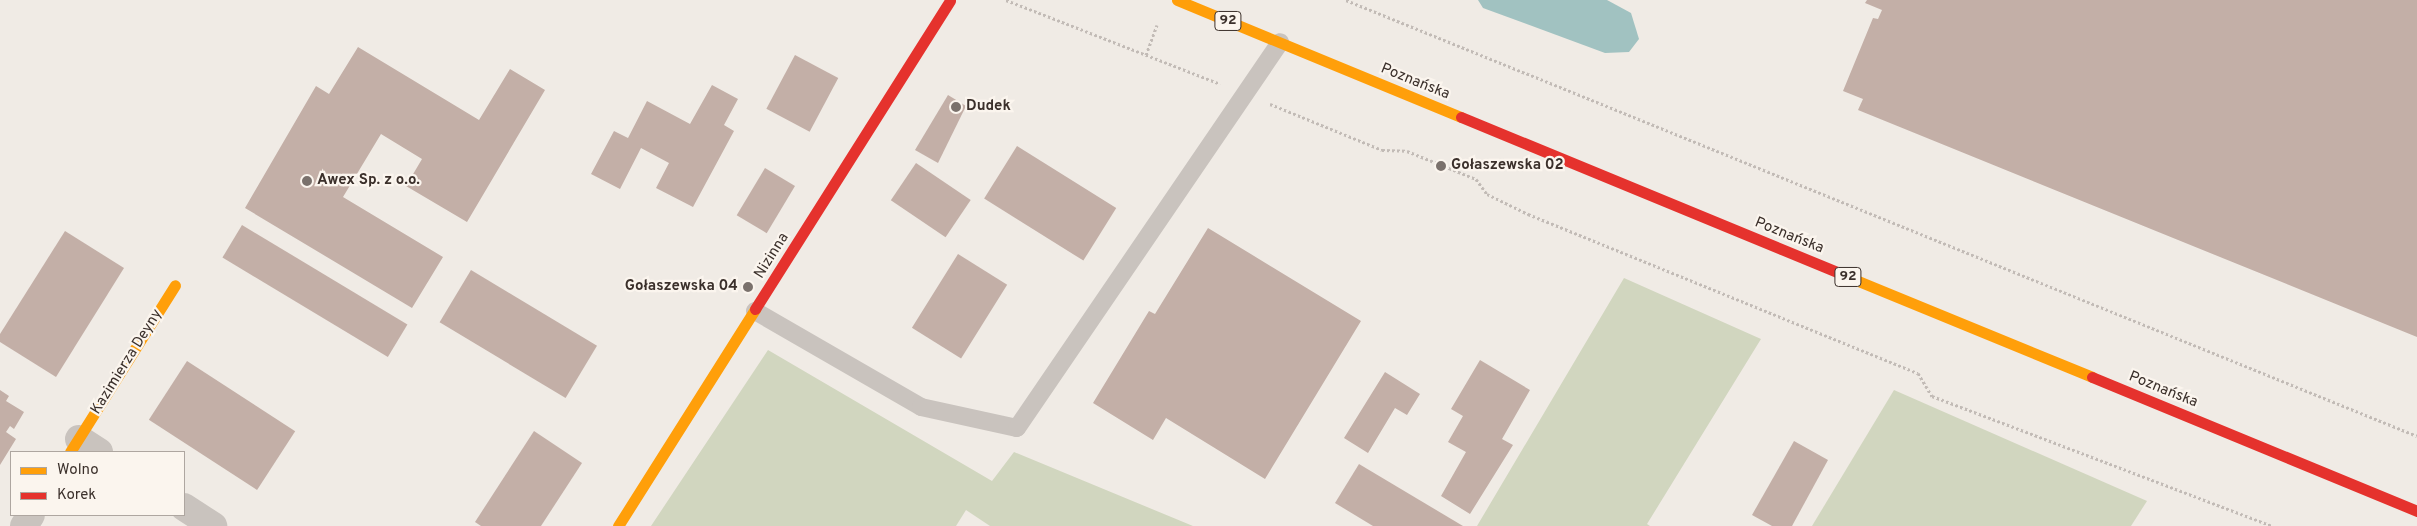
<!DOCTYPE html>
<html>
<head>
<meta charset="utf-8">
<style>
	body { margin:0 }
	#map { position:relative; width:2417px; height:526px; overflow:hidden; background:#f0ebe5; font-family:Overpass,sans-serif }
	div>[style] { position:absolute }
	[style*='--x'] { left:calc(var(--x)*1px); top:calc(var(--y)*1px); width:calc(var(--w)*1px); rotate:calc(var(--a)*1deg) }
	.green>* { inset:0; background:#d1d6bf }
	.water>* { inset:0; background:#a1c2c1 }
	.building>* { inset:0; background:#c3afa7; transform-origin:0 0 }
	.path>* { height:3px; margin-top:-1.5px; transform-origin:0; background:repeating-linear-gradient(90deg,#c2bbb6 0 2.5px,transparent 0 5px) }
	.lane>* { height:18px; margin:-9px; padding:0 9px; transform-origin:9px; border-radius:9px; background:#c9c3be }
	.street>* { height:28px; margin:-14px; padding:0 14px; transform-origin:14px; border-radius:14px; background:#c9c3be }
	.slow>* { height:11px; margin:-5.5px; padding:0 5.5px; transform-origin:5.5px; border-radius:5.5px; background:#ff9f0a }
	.jam>* { height:11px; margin:-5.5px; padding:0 5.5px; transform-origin:5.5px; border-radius:5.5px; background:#e5322d }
	.dots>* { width:14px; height:14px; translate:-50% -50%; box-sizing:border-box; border:2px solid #fbf5ee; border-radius:50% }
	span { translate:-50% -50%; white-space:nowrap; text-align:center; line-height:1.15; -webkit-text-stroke:4.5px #fbf5ee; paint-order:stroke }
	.shield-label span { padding:1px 4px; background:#fbf5ee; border:1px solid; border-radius:4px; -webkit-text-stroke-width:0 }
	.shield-label { font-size:14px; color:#3b302b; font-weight:700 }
	.street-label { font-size:15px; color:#3b302b }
	.poi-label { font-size:15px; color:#3b302b; font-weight:700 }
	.left { translate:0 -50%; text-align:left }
	.right { translate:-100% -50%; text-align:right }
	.legend { position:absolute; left:10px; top:451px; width:175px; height:65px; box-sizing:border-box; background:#fbf5ee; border:1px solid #aea6a0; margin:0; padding:6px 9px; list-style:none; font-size:15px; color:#3b302b }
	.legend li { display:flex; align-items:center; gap:10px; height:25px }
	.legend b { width:25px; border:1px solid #aea6a0 }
</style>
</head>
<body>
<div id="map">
	<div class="green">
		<div style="clip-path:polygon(1624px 278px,1761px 339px,1647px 524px,1650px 526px,1477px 526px)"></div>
		<div style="clip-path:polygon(768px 350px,992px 481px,1014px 452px,1193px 526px,990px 526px,966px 510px,956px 526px,651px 526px)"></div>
		<div style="clip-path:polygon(1894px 390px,2147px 501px,2131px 526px,1812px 526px)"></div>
	</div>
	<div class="water">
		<div style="clip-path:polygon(1478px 0,1607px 0,1631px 13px,1639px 39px,1629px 52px,1605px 53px,1483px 8px)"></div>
	</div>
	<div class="building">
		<div style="clip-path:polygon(1867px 0,2417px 0,2417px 337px,1858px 110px,1863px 99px,1843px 91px,1873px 18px,1878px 19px,1882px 10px,1865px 3px)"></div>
		<div style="clip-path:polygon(358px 47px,479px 120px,510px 69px,545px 90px,467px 222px,406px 186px,422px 159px,381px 134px,343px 197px,443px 257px,412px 308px,245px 208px,316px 86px,329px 94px)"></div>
		<div style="left:795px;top:55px;width:49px;height:61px;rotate:28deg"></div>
		<div style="clip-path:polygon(712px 85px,738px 99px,724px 125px,734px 131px,693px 207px,656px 188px,669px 163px,641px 148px,620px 189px,591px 174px,614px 131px,628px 138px,647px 101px,690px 124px)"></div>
		<div style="clip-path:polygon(948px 95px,966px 106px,938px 163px,915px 150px)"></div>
		<div style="left:1017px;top:146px;width:117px;height:62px;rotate:32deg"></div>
		<div style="left:916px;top:163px;width:66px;height:45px;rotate:34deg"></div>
		<div style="left:765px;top:168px;width:35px;height:55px;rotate:31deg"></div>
		<div style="left:242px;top:225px;width:193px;height:38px;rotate:31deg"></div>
		<div style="clip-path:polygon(1208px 228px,1361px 321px,1265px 479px,1166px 418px,1153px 440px,1093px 403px,1149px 311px,1155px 314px)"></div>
		<div style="clip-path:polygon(65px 231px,124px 268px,56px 377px,0 342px,0 334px)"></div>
		<div style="left:958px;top:254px;width:58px;height:87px;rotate:32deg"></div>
		<div style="left:471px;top:270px;width:147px;height:61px;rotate:31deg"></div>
		<div style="clip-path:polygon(1480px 360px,1530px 390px,1502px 439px,1513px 445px,1470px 514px,1441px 496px,1466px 452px,1448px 442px,1463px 416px,1451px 409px)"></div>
		<div style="left:187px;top:361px;width:129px;height:70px;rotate:33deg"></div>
		<div style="clip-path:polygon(1385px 372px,1420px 394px,1407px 415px,1395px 408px,1368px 453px,1344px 438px)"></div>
		<div style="clip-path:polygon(0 390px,9px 396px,6px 401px,24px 412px,14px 429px,10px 426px,6px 432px,16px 439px,0 465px)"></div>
		<div style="clip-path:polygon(534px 431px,582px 463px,541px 526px,481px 526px,475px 522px)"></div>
		<div style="clip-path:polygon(1794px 441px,1828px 460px,1792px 526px,1772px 526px,1752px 515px)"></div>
		<div style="clip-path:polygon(1359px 464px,1463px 526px,1373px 526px,1335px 503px)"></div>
	</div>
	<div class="path">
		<div style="--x:1006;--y:0;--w:230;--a:21.4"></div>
		<div style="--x:1346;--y:0;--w:1156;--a:22.15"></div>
		<div style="--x:1146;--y:55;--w:32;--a:-70"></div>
		<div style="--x:1270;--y:104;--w:121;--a:22.3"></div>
		<div style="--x:1382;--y:150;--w:25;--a:2"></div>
		<div style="--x:1407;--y:151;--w:74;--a:22.1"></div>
		<div style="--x:1476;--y:179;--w:19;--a:54"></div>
		<div style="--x:1487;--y:194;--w:46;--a:26"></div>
		<div style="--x:1528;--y:214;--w:421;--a:22.2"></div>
		<div style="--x:1918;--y:373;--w:27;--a:59"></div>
		<div style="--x:1932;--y:396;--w:364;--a:20.9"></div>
	</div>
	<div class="lane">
		<div style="--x:755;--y:311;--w:192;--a:30"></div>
		<div style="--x:921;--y:407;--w:98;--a:12.3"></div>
		<div style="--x:1017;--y:428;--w:467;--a:-55.7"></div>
	</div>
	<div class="street">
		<div style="--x:79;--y:439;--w:24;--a:33"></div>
		<div style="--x:184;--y:507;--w:35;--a:33"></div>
		<div style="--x:24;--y:526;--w:13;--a:-58"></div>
	</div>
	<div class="slow">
		<div style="--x:1177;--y:0;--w:307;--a:22.4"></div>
		<div style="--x:1846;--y:276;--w:266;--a:22.3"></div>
		<div style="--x:70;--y:452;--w:197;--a:-57.8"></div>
		<div style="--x:618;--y:526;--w:257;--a:-57.7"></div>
	</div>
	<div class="jam">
		<div style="--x:1461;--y:117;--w:417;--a:22.4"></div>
		<div style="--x:755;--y:309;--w:365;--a:-57.7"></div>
		<div style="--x:2092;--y:377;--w:352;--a:22.4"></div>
	</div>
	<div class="dots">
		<div style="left:956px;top:107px;background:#7a716c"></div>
		<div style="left:1441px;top:166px;background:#7a716c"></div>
		<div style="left:307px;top:181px;background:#7a716c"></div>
		<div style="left:748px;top:287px;background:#7a716c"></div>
	</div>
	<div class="shield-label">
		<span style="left:1228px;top:21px">92</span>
		<span style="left:1848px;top:277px">92</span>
	</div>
	<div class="street-label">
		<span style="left:1415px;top:82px;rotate:22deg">Poznańska</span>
		<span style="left:1789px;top:236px;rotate:22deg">Poznańska</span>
		<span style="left:772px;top:256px;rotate:-58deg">Nizinna</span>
		<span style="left:127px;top:362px;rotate:-58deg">Kazimierza Deyny</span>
		<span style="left:2163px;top:390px;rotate:22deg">Poznańska</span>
	</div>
	<div class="poi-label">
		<span class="left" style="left:966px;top:107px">Dudek</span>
		<span class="left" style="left:1451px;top:166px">Gołaszewska 02</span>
		<span class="left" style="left:317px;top:181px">Awex Sp. z o.o.</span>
		<span class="right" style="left:738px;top:287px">Gołaszewska 04</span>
	</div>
	<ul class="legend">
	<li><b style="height:6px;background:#ff9f0a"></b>Wolno</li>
	<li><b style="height:6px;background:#e5322d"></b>Korek</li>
	</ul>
</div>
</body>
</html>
